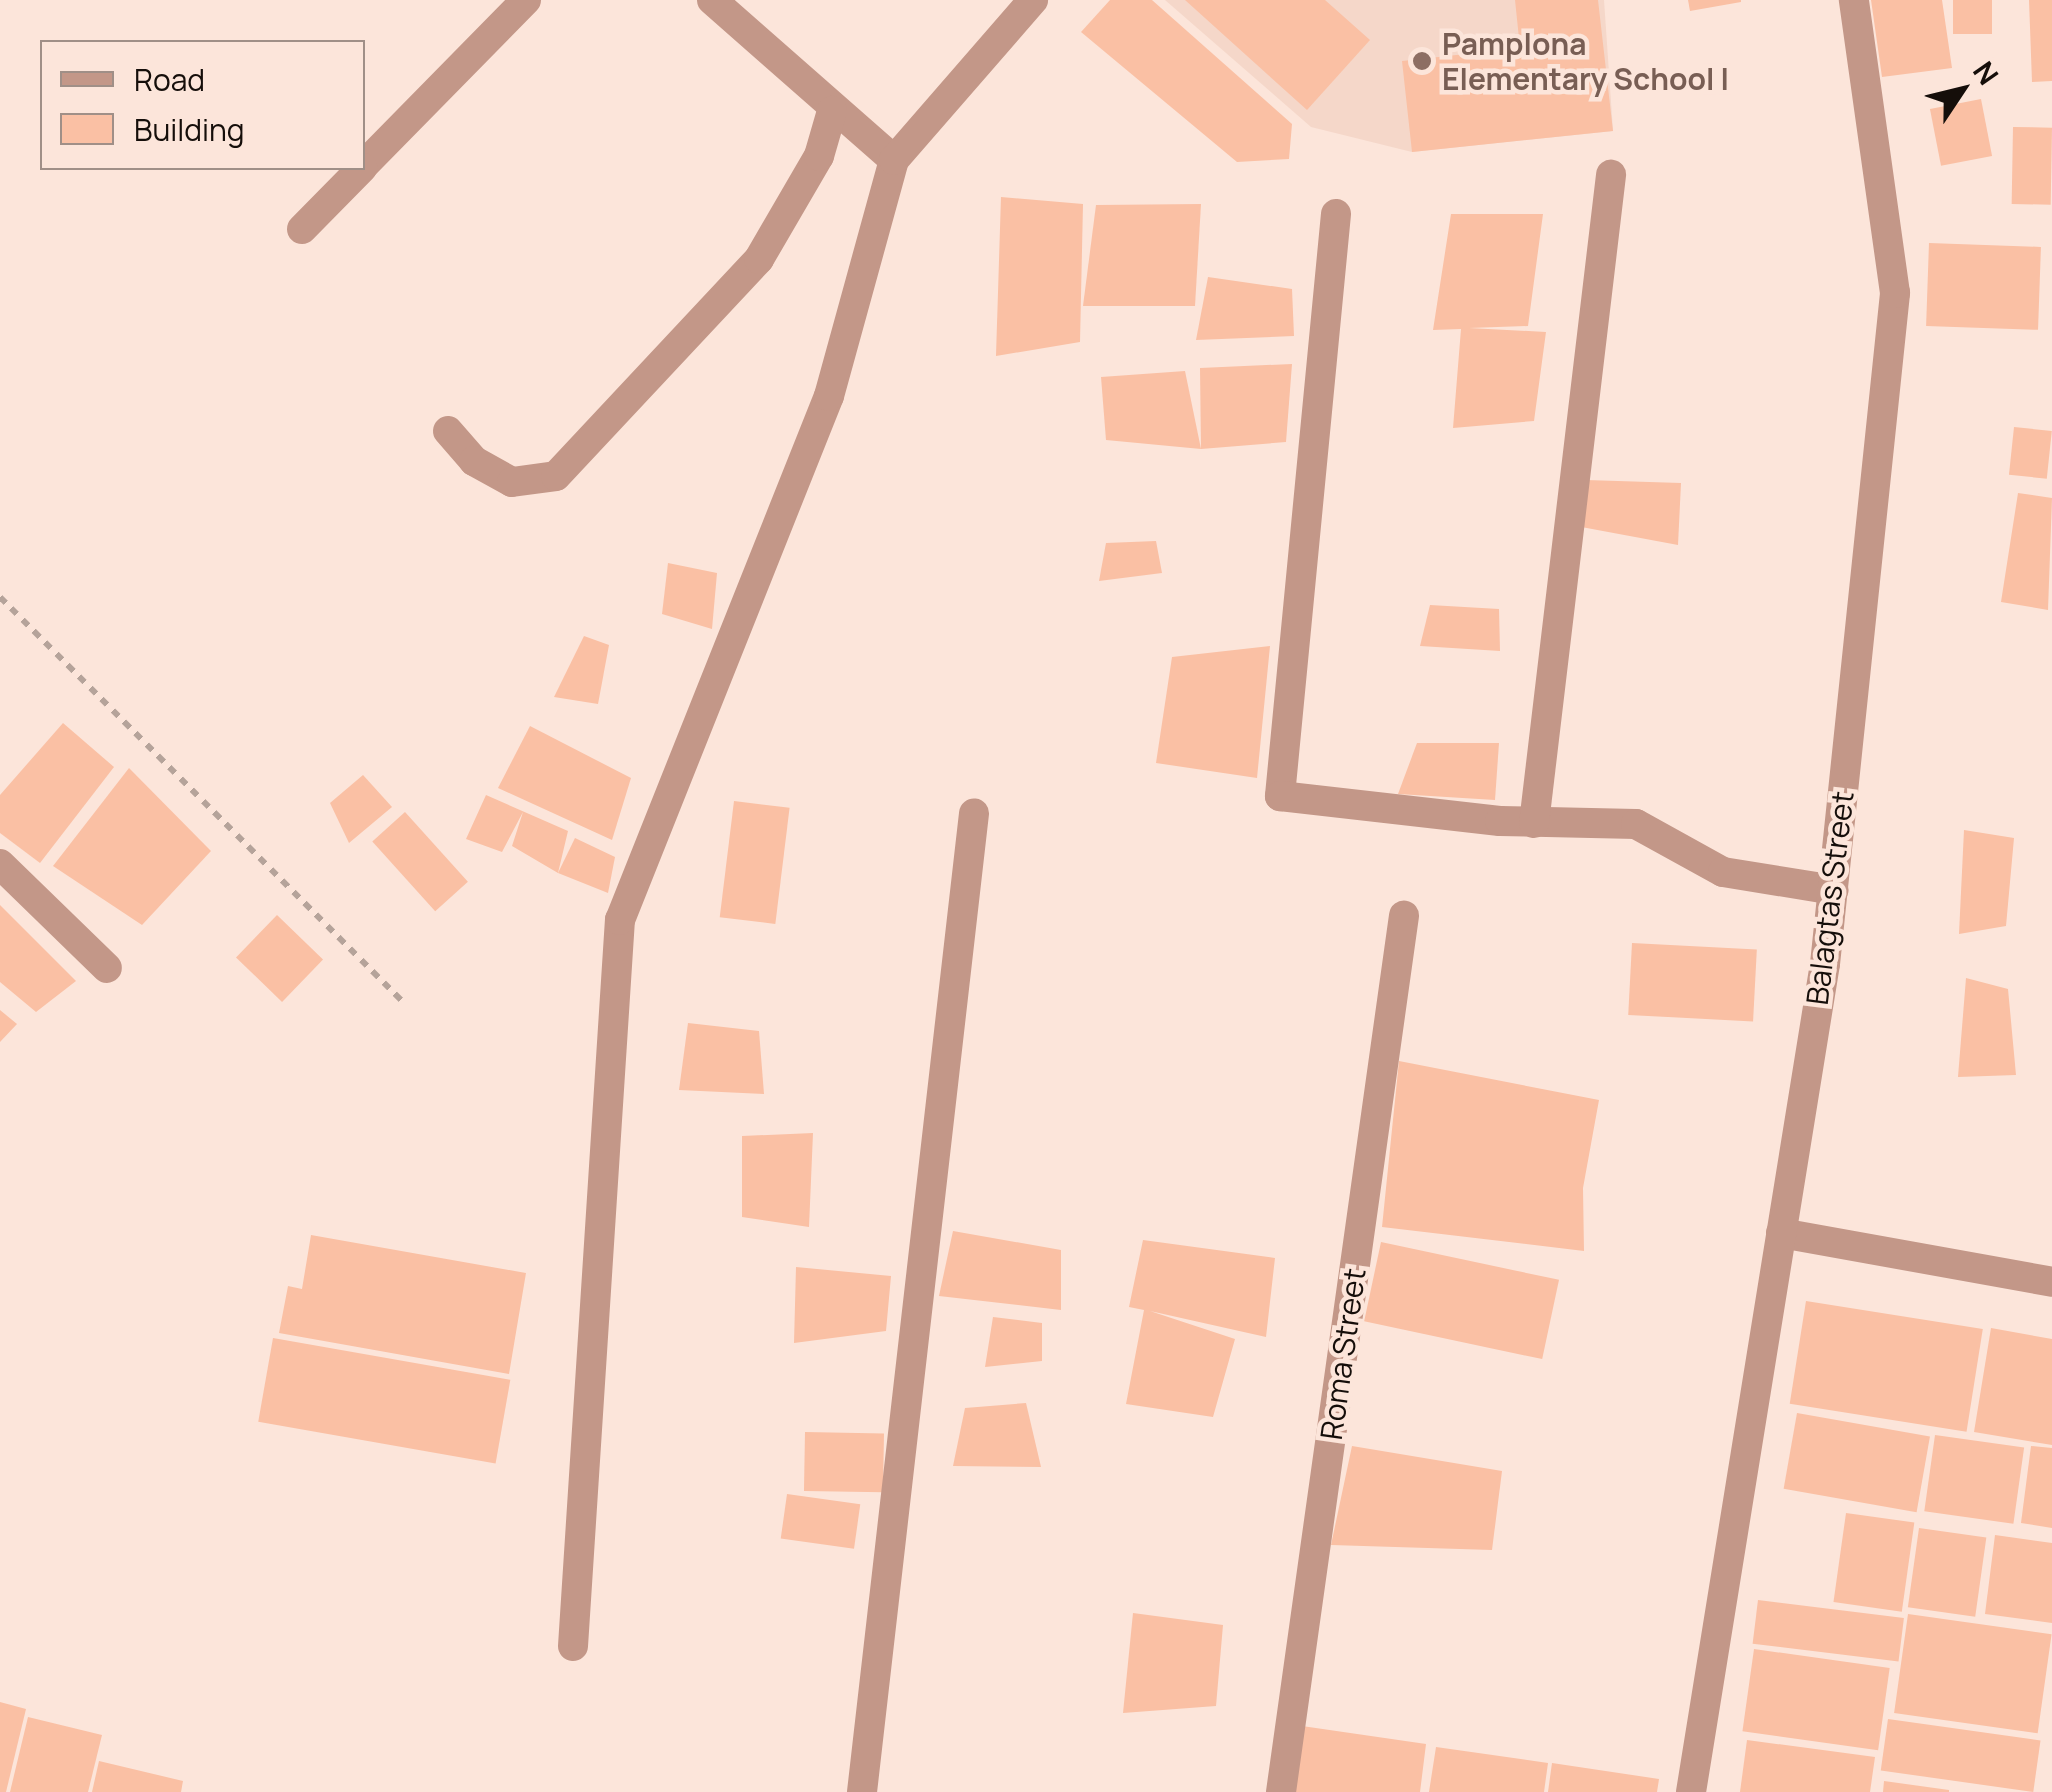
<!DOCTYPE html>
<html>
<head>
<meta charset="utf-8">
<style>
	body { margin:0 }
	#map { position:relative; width:2052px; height:1792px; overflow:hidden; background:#fce5da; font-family:Manrope,sans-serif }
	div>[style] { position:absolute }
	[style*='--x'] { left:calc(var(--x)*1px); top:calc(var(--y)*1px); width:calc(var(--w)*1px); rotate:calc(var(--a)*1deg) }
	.built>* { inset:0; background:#f5d7c9 }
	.building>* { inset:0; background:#fac0a4; transform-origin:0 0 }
	.path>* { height:6px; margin-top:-3px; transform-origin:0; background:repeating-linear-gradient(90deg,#b5a39a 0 8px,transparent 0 16px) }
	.minor>* { height:30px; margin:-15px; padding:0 15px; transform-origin:15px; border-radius:15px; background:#c39788 }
	.dots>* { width:28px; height:28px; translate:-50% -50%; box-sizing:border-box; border:5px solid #fce5da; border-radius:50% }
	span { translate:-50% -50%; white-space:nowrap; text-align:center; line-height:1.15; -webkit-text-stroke:9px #fce5da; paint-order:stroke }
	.education-label { font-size:30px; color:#785e54; font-weight:700 }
	.left { translate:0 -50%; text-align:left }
	.street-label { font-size:30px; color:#150e0a }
	.legend { position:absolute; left:40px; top:40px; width:325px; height:130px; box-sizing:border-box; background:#fce5da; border:2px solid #a08f87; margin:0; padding:12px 18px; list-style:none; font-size:30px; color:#150e0a }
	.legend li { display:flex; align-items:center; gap:20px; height:50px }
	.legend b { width:50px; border:2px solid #a08f87 }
	.north { position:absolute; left:1912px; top:40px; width:100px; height:100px; -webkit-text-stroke:8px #fce5da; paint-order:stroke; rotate:55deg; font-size:28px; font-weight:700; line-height:40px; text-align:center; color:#150e0a }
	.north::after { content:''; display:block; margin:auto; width:35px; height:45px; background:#150e0a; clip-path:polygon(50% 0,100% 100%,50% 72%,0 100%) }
</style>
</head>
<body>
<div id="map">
	<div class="built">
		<div style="clip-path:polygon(1165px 0,1604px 0,1613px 131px,1412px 152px,1311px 127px)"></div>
	</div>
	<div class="building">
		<div style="clip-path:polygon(1110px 0,1152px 0,1292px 124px,1289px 159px,1237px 162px,1081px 32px)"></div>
		<div style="clip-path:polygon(1185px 0,1325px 0,1370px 40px,1307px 110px)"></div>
		<div style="clip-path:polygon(1515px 0,1598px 0,1613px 131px,1412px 152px,1402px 61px,1520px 48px)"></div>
		<div style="clip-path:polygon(1688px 0,1741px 0,1741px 2px,1690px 11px)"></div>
		<div style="clip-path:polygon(1871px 0,1942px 0,1952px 68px,1882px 77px)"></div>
		<div style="left:1953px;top:0;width:39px;height:34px"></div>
		<div style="clip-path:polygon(2029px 0,2052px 0,2052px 81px,2032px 82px)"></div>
		<div style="left:1981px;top:99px;width:58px;height:52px;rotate:79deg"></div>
		<div style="left:2013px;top:127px;width:39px;height:77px;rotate:1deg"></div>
		<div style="clip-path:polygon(1001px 197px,1083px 204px,1080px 342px,996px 356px)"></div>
		<div style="clip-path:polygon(1201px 204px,1195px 306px,1083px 306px,1096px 205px)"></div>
		<div style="clip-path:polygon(1451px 214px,1543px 214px,1528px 326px,1469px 328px,1546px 332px,1534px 421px,1453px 428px,1461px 329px,1433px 330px)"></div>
		<div style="left:1929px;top:243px;width:112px;height:83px;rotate:2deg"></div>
		<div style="clip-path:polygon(1208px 277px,1292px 289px,1294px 336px,1196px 340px)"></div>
		<div style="clip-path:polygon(1292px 364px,1286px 442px,1201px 449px,1200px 368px)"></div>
		<div style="clip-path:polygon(1185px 371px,1201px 449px,1106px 440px,1101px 377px)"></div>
		<div style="left:2014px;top:427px;width:38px;height:48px;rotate:6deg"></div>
		<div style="clip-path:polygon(1586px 480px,1681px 483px,1678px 545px,1576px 526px)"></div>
		<div style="clip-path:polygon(2018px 493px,2052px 498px,2048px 610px,2001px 602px)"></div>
		<div style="clip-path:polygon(1156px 541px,1162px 573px,1099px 581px,1106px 543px)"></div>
		<div style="clip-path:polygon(668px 563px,717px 573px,712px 629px,662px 614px)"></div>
		<div style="clip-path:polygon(1430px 605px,1499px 609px,1500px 651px,1420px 646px)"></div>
		<div style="clip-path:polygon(584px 636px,609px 645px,598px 704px,554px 697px)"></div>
		<div style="clip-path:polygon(1270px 646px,1257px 778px,1156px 763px,1172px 657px)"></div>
		<div style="clip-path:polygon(63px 723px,114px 767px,40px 863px,0 833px,0 795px)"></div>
		<div style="clip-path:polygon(530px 726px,631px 778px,612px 840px,498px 788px)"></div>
		<div style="clip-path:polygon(1417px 743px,1499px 743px,1495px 800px,1398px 794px)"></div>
		<div style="clip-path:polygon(129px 768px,211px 851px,142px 925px,53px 866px)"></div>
		<div style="clip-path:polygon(363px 775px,392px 807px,349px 843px,330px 803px)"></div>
		<div style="clip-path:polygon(486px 795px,568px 831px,558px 873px,512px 846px,523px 812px,502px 852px,466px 839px)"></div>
		<div style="left:734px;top:801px;width:56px;height:117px;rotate:7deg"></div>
		<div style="left:405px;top:812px;width:94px;height:44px;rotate:48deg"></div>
		<div style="clip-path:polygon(1964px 830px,2014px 838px,2006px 926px,1959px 934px)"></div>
		<div style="clip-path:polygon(575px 838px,615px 857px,608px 893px,558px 873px)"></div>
		<div style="clip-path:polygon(0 905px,76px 981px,36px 1012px,0 982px)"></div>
		<div style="left:277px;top:915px;width:64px;height:59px;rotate:44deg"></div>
		<div style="left:1632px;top:943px;width:125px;height:72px;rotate:3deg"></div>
		<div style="clip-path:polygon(1966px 978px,2008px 989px,2016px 1075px,1958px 1077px)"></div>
		<div style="clip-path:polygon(0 1010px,17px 1024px,0 1042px)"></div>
		<div style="clip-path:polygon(688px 1023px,759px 1031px,764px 1094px,679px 1090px)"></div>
		<div style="clip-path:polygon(1399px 1061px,1599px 1100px,1583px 1188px,1584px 1251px,1382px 1227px)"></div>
		<div style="clip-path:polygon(813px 1133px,809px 1227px,742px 1217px,742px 1136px)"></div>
		<div style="clip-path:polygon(953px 1231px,1061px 1250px,1061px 1310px,939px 1296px)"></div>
		<div style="clip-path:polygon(311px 1235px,526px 1273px,509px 1374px,279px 1333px,288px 1286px,302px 1289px)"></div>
		<div style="clip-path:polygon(1143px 1240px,1275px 1258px,1266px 1337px,1150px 1311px,1235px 1339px,1213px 1417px,1126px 1404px,1144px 1310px,1129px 1307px)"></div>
		<div style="left:1381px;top:1242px;width:182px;height:81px;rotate:12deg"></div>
		<div style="clip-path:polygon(796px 1267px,891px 1276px,886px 1331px,794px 1343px)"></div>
		<div style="left:1806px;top:1301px;width:179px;height:104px;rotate:9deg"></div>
		<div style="clip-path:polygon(993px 1317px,1042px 1323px,1042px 1361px,985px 1367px)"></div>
		<div style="clip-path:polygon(1991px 1328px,2052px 1339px,2052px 1445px,1974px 1432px)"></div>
		<div style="left:273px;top:1338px;width:241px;height:85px;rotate:10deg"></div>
		<div style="clip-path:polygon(1026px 1403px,1041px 1467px,953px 1466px,965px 1408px)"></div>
		<div style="left:1797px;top:1413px;width:135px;height:77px;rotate:10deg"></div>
		<div style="left:805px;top:1432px;width:79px;height:59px;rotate:1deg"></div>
		<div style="left:1935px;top:1435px;width:90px;height:77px;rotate:8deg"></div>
		<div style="clip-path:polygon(1352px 1446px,1502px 1471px,1492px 1550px,1331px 1545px)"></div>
		<div style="clip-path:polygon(2031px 1446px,2052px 1448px,2052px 1528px,2021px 1523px)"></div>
		<div style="left:787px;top:1494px;width:74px;height:45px;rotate:8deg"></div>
		<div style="left:1846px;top:1513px;width:69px;height:90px;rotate:8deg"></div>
		<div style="left:1919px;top:1528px;width:68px;height:80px;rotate:8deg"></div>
		<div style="clip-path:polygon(1995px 1535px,2052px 1543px,2052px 1623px,1985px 1614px)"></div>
		<div style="left:1758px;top:1600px;width:147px;height:44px;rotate:7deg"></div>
		<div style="clip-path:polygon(1133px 1613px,1223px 1625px,1216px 1706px,1123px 1713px)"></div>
		<div style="left:1908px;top:1614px;width:145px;height:100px;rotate:8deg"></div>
		<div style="left:1754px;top:1649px;width:137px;height:83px;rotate:8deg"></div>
		<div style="clip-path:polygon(0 1702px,26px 1709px,6px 1792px,0 1792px)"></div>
		<div style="clip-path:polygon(28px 1717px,102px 1735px,88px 1792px,10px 1792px)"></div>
		<div style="left:1888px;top:1719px;width:154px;height:52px;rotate:8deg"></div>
		<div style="clip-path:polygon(1302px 1726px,1426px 1744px,1420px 1792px,1292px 1792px)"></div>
		<div style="clip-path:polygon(1747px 1740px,1875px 1757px,1870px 1792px,1740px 1792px)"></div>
		<div style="clip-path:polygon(1436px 1747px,1548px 1763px,1544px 1792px,1429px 1792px)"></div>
		<div style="clip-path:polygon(99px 1761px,183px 1781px,181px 1792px,92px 1792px)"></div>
		<div style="clip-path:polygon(1552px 1763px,1659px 1779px,1657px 1792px,1548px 1792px)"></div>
		<div style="clip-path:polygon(1884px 1781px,1949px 1790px,1949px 1792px,1883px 1792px)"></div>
	</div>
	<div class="path">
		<div style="--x:0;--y:597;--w:573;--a:45.14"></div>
	</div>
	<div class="minor">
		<div style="--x:712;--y:0;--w:242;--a:41.3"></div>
		<div style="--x:362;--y:167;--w:234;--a:-45.5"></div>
		<div style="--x:1336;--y:214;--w:585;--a:95.5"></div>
		<div style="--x:1280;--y:796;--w:221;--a:6.5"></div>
		<div style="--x:1500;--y:821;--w:136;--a:1.3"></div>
		<div style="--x:1636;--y:824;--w:99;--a:28.9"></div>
		<div style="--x:1723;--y:872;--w:112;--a:9.2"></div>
		<div style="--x:302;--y:229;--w:86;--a:-45.5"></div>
		<div style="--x:448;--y:431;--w:40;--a:49"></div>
		<div style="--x:474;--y:461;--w:43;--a:28.9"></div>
		<div style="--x:512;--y:482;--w:44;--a:-7.8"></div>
		<div style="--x:556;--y:476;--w:297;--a:-46.9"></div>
		<div style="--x:759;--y:259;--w:119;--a:-59.8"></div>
		<div style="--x:819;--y:156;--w:47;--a:-73.9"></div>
		<div style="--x:1534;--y:823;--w:653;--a:-83.22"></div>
		<div style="--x:0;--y:864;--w:149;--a:44.2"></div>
		<div style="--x:1781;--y:1233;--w:275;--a:10.2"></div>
		<div style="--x:573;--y:1646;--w:728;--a:-86.3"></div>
		<div style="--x:620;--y:920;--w:564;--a:-68.26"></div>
		<div style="--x:829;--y:396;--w:245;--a:-74.6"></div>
		<div style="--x:894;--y:160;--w:212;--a:-49"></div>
		<div style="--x:862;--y:1792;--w:985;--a:-83.47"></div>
		<div style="--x:1281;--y:1792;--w:885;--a:-82.01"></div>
		<div style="--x:1691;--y:1792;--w:839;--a:-80.81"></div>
		<div style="--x:1825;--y:964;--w:675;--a:-84.04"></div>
		<div style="--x:1895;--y:293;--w:296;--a:-98"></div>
	</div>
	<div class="dots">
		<div style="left:1422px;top:61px;background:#8d6e63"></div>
	</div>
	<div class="education-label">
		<span class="left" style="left:1442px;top:61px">Pamplona<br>Elementary School I</span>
	</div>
	<div class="street-label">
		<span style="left:1830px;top:898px;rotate:-83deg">Balagtas Street</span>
		<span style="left:1343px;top:1354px;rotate:-82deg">Roma Street</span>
	</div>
	<ul class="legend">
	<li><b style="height:12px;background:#c39788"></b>Road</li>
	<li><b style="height:28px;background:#fac0a4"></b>Building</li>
	</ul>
	<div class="north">N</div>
</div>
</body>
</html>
